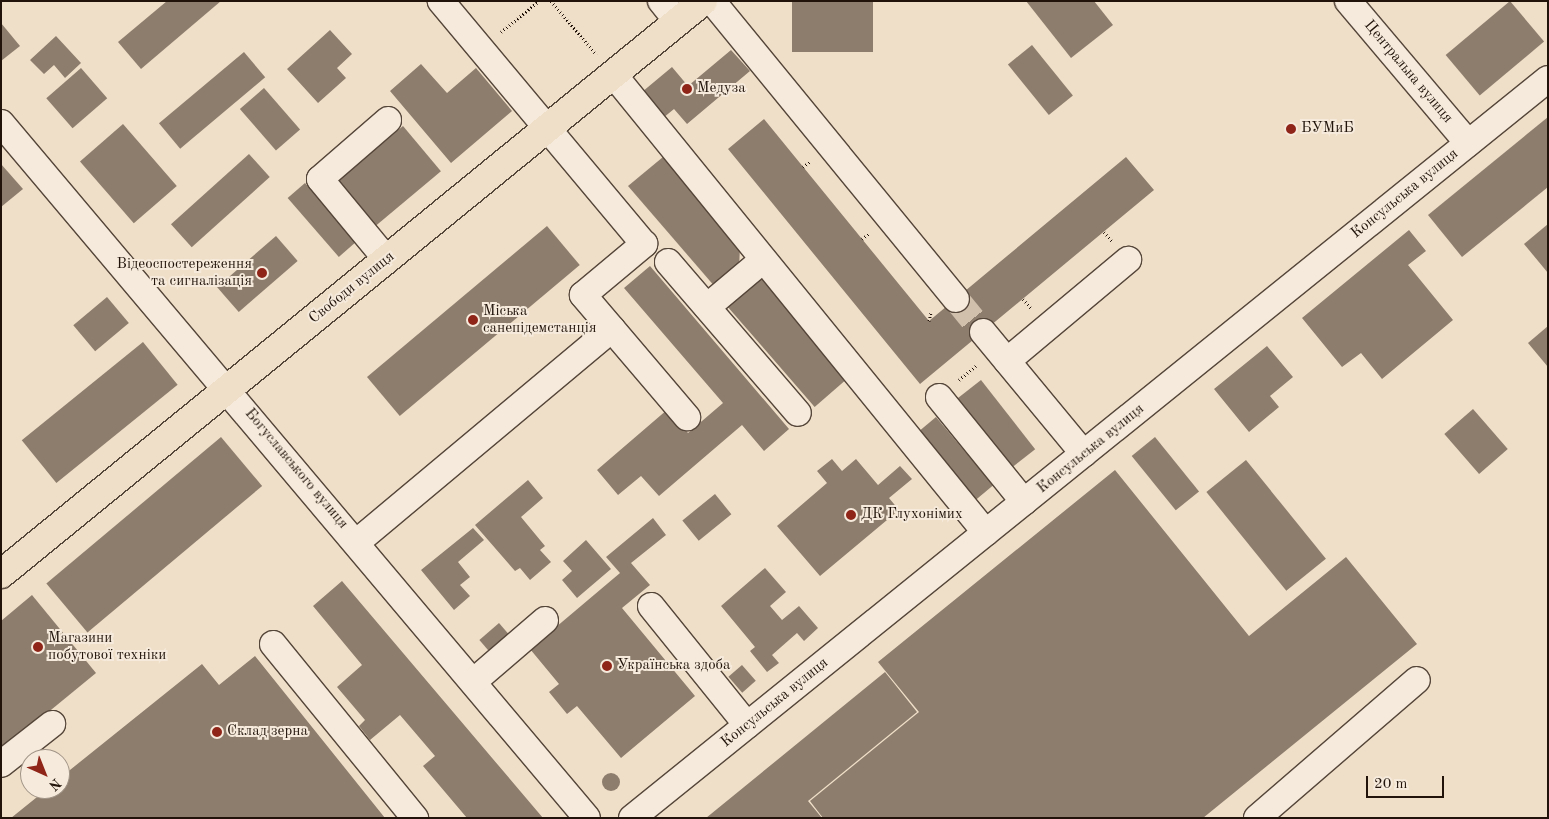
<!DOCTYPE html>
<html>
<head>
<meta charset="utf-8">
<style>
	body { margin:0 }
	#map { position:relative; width:1549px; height:819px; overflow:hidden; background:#f0dfc8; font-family:"Old Standard TT",serif }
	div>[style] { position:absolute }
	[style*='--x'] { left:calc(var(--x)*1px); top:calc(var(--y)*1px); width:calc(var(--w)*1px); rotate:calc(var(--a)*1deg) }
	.building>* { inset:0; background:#8d7d6d; transform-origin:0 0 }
	.round { border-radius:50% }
	.minor-tunnel>* { height:26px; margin-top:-13px; transform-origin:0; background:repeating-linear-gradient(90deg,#d1c0ac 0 26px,transparent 0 39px) }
	.path>* { height:3px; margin-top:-1.5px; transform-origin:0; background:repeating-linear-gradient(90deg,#21130a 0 1px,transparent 0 3.5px) }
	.roads { filter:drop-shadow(1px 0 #55463a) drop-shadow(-1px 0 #55463a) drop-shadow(0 1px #55463a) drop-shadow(0 -1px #55463a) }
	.minor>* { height:26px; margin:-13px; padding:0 13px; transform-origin:13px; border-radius:13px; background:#f5eadb }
	.major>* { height:28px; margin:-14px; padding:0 14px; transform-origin:14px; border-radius:14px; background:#f0dfc8 }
	.dots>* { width:14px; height:14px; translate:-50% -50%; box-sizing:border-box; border:2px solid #f5eadb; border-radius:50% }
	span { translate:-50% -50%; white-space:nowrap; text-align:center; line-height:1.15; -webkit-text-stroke:4px #f5eadb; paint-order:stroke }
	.street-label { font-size:15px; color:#21130a }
	.poi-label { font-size:15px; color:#21130a }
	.left { translate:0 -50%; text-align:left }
	.right { translate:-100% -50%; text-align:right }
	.frame { position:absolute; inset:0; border:2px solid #21130a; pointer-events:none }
	.north { position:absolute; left:20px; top:749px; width:50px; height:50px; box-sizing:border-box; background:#f5eadb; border:1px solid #a09487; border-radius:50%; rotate:136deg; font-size:14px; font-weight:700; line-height:20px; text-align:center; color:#21130a }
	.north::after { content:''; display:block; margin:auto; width:18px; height:22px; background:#8f2418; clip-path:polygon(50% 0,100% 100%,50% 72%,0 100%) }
	.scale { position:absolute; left:1366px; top:776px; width:78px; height:22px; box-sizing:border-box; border:2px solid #21130a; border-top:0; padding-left:6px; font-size:15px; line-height:18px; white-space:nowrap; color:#21130a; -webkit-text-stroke:4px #f5eadb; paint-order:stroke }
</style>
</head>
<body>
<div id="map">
	<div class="building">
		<div style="clip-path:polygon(167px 1px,221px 1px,141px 69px,118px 42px)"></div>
		<div style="left:792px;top:1px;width:81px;height:51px"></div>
		<div style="clip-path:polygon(1026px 1px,1094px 1px,1113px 25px,1071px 58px)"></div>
		<div style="left:1510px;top:1px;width:53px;height:84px;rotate:50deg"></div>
		<div style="clip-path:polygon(1px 23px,20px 46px,1px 61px)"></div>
		<div style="clip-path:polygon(330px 30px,352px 54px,337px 68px,346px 78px,318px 103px,287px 69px)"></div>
		<div style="clip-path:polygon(56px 36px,81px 63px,65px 78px,54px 65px,44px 74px,30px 60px)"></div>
		<div style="left:1032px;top:45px;width:65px;height:31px;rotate:51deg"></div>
		<div style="clip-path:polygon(731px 50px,750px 71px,687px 124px,674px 109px,663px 118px,642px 92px,672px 67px,688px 86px)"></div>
		<div style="left:244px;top:52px;width:33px;height:111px;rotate:50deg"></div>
		<div style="clip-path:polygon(421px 64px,447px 93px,476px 68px,512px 111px,451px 163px,390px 91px)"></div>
		<div style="left:81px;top:68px;width:40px;height:46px;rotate:49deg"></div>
		<div style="left:264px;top:88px;width:55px;height:32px;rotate:49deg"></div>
		<div style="clip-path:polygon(1548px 117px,1548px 187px,1462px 257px,1428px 215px)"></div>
		<div style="clip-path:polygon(764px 119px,929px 321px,1126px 157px,1154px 190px,920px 384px,728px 149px)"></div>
		<div style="left:123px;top:124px;width:82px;height:57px;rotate:49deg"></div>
		<div style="left:403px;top:126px;width:59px;height:85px;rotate:50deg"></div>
		<div style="left:249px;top:154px;width:31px;height:105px;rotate:48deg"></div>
		<div style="clip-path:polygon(663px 157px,740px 246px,739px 269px,716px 288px,628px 186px)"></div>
		<div style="clip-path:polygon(1px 164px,23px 189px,1px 207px)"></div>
		<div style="left:305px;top:183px;width:78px;height:23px;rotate:49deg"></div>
		<div style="clip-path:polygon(1548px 224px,1548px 273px,1524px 244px)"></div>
		<div style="left:547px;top:226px;width:51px;height:235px;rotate:50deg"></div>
		<div style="clip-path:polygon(1409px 230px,1426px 251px,1408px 265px,1453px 320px,1382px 379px,1361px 353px,1342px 367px,1302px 318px)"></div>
		<div style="left:276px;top:236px;width:33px;height:78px;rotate:49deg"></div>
		<div style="clip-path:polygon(650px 266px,789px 429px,764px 451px,742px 425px,659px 496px,641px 476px,618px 495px,597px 470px,668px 409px,688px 433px,723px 403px,624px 288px)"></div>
		<div style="left:761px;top:272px;width:137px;height:48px;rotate:49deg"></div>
		<div style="left:107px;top:297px;width:34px;height:44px;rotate:50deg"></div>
		<div style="clip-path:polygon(1548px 326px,1548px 367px,1528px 343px)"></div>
		<div style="left:143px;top:342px;width:55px;height:156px;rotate:51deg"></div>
		<div style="clip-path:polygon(1267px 346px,1293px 377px,1270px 396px,1279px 407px,1249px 432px,1214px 389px)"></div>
		<div style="left:981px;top:380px;width:88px;height:30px;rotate:52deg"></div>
		<div style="left:1473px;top:409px;width:53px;height:38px;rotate:49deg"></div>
		<div style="left:936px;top:417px;width:89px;height:28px;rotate:50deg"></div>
		<div style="left:221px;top:437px;width:64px;height:228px;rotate:50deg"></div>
		<div style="left:1155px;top:437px;width:70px;height:30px;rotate:51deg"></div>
		<div style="clip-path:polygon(832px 459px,842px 471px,856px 459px,878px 485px,900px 466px,912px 479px,889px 498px,899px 510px,820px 576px,777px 526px,827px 483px,817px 471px)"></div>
		<div style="left:1246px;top:460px;width:127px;height:51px;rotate:51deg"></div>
		<div style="clip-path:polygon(1115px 470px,1249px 636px,1346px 557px,1417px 644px,1203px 818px,823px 818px,810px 801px,919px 712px,878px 662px)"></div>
		<div style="clip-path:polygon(528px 480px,543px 498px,521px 517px,545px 546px,540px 550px,551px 562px,530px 580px,520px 568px,515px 571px,475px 525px)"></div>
		<div style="left:715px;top:494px;width:26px;height:42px;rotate:51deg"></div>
		<div style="clip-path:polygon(653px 518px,666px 535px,631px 563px,650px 585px,622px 608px,695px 696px,621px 758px,577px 706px,567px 714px,549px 692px,559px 684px,530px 649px,620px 573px,606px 557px)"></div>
		<div style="clip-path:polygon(473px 528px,484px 540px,458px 562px,470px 577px,460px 585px,470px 596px,454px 610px,421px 570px)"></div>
		<div style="clip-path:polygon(586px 540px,611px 569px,577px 598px,562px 580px,572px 571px,563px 561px)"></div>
		<div style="clip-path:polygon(765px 568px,786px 592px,770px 606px,782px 620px,799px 606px,818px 628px,804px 641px,797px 633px,772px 655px,779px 663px,767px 672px,750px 651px,755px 647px,721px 606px)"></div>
		<div style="clip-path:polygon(342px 581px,543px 818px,467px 818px,423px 766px,435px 756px,400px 715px,370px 740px,359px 726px,365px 720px,337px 687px,362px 665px,313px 606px)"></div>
		<div style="clip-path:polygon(32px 595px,96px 673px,1px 751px,1px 621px)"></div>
		<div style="left:499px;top:623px;width:21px;height:26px;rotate:49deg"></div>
		<div style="clip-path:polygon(255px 656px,385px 818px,11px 818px,47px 789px,60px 789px,60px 778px,202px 664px,219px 685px)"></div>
		<div style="left:742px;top:665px;width:21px;height:18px;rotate:49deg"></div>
		<div style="clip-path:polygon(885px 672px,917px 712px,808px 801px,822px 818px,706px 818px)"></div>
		<div class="round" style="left:602px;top:773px;width:18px;height:18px"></div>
	</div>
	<div class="minor-tunnel">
		<div style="--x:956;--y:299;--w:43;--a:50.7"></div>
	</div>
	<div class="path">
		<div style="--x:551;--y:1;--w:70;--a:49.7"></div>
		<div style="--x:501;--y:32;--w:49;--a:-39.2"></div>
		<div style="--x:803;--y:167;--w:10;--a:-37"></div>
		<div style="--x:1104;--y:232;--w:12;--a:48"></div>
		<div style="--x:862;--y:239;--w:10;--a:-37"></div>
		<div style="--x:1023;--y:299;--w:12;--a:48"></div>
		<div style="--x:929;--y:321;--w:9;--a:-77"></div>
		<div style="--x:959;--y:380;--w:23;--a:-40"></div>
	</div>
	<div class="roads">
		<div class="minor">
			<div style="--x:661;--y:1;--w:27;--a:51"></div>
			<div style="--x:712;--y:1;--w:385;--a:50.7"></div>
			<div style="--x:1348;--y:1;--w:186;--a:49.8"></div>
			<div style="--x:613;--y:74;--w:591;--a:50.9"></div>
			<div style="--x:1;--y:123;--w:909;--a:49.86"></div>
			<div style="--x:387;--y:260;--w:105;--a:-129.6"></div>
			<div style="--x:320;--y:179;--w:90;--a:-40.9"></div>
			<div style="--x:668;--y:262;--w:199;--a:49.3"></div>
			<div style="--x:707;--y:307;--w:73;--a:-40"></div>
			<div style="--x:612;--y:329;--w:116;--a:49.6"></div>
			<div style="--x:983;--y:332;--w:158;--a:50.4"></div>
			<div style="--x:1007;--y:361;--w:158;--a:-39.9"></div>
			<div style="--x:939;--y:397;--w:135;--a:51"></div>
			<div style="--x:357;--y:542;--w:332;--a:-39.9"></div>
			<div style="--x:612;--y:329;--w:45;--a:-130.5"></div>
			<div style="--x:583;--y:295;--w:80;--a:-39.9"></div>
			<div style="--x:644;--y:244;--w:317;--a:-129.9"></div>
			<div style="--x:651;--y:606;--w:153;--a:51.1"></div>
			<div style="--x:273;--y:644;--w:225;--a:50.8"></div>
			<div style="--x:473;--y:682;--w:95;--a:-40.7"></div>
			<div style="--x:1;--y:764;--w:65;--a:-38.1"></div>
			<div style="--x:632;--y:818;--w:1177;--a:-38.9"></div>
			<div style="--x:1257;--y:818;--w:211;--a:-40.8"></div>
		</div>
		<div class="major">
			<div style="--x:1;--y:574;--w:906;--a:-39.22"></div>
		</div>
	</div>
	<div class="dots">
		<div style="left:687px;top:89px;background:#8f2418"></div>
		<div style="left:1291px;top:129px;background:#8f2418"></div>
		<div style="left:262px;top:273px;background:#8f2418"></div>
		<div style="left:473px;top:320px;background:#8f2418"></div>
		<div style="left:851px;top:515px;background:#8f2418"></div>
		<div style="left:38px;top:647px;background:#8f2418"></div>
		<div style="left:607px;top:666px;background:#8f2418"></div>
		<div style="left:217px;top:732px;background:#8f2418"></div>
	</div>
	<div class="street-label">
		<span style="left:1408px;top:72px;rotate:50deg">Центральна вулиця</span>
		<span style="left:1405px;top:194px;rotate:-39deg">Консульська вулиця</span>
		<span style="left:352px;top:288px;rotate:-39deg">Свободи вулиця</span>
		<span style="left:1091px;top:449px;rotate:-39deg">Консульська вулиця</span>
		<span style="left:296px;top:469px;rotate:50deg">Богуславського вулиця</span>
		<span style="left:775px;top:703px;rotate:-39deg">Консульська вулиця</span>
	</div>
	<div class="poi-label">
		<span class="left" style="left:697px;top:89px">Медуза</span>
		<span class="left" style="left:1301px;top:129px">БУМиБ</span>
		<span class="right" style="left:252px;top:273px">Відеоспостереження<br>та сигналізація</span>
		<span class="left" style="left:483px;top:320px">Міська<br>санепідемстанція</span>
		<span class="left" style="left:861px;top:515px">ДК Глухонімих</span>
		<span class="left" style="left:48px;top:647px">Магазини<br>побутової техніки</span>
		<span class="left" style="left:617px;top:666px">Українська здоба</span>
		<span class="left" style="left:227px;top:732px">Склад зерна</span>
	</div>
	<div class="frame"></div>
	<div class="north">N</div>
	<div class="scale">20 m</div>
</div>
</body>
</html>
